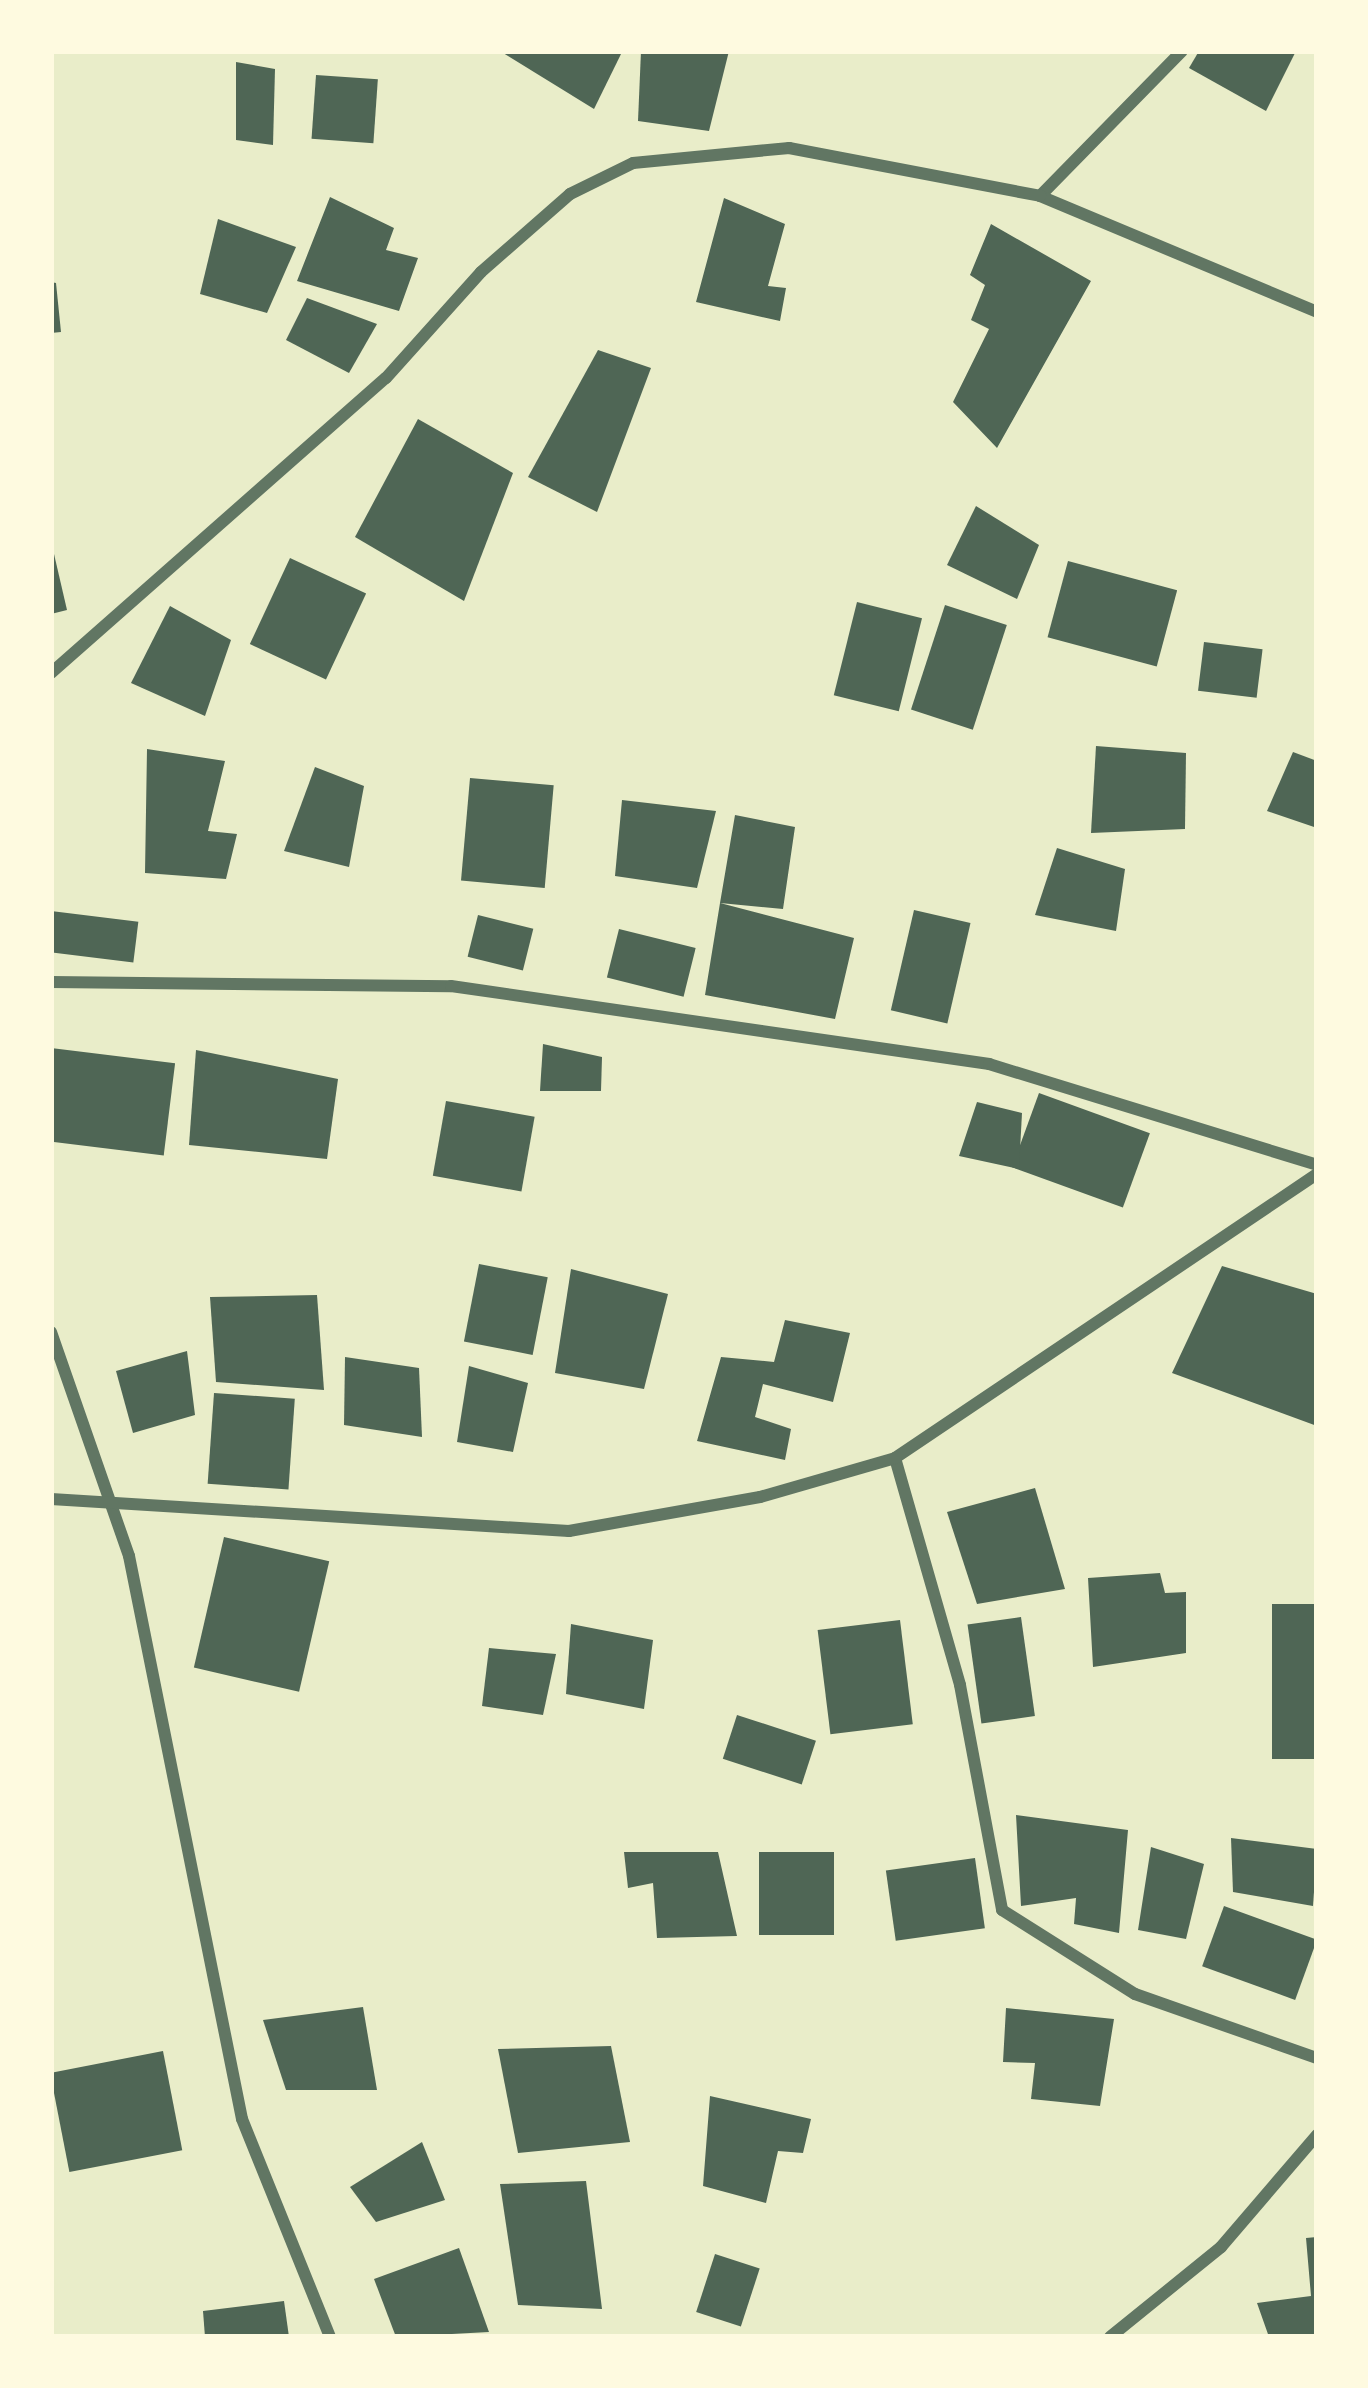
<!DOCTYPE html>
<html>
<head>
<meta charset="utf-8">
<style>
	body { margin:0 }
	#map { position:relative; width:1368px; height:2388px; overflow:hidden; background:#e9edc9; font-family:"Space Grotesk",sans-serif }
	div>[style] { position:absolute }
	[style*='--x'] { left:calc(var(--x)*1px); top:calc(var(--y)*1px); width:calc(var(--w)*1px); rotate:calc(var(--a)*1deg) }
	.building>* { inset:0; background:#4f6655; transform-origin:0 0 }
	.minor>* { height:12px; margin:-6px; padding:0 6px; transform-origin:6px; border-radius:6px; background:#617663 }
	span { translate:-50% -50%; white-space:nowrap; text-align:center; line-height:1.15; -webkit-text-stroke:10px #fefae0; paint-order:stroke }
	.frame { position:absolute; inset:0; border:54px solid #fefae0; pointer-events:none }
</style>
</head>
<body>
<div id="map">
	<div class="building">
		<div style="clip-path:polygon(500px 51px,620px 51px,622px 52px,594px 109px)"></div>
		<div style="clip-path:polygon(641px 51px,729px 51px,709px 131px,638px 121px)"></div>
		<div style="clip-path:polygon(1199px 51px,1296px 51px,1266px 111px,1189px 68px)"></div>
		<div style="clip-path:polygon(236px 62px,275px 69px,273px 145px,236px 140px)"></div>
		<div style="left:316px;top:75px;width:62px;height:64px;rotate:4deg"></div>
		<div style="clip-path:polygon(330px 197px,394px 228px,386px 250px,418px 258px,399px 311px,297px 281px)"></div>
		<div style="clip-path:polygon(724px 198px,785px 224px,768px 286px,786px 288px,780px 321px,696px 302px)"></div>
		<div style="clip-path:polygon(218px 219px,296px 247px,267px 313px,200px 294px)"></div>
		<div style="clip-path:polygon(991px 224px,1091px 281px,997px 448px,953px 402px,989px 329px,971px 320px,985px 285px,970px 275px)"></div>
		<div style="clip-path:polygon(51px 282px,56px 283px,61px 332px,51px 333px)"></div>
		<div style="clip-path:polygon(307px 298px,377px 324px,349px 373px,286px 340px)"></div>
		<div style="clip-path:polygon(598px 350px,651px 368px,597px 512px,528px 477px)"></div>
		<div style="clip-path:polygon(418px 419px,513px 473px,464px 601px,355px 537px)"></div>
		<div style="clip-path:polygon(976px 506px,1039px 545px,1017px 599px,947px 565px)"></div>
		<div style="clip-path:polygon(51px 541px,67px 610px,51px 614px)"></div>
		<div style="left:290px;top:558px;width:84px;height:95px;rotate:25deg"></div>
		<div style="left:1068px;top:561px;width:113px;height:79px;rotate:15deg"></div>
		<div style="left:857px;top:602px;width:67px;height:96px;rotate:14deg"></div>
		<div style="left:945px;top:605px;width:65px;height:110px;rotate:18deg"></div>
		<div style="clip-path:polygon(170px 606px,231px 640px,205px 716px,131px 683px)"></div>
		<div style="left:1204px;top:642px;width:59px;height:49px;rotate:7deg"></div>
		<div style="clip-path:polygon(1096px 746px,1186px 753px,1185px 829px,1091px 833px)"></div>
		<div style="clip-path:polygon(147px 749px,225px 761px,208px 831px,237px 834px,226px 879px,145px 873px)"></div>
		<div style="clip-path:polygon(1293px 752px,1317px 761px,1317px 828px,1267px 811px)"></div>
		<div style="clip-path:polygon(315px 767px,364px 786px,349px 867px,284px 851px)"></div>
		<div style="left:470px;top:778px;width:84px;height:103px;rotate:5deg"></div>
		<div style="clip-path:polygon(622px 800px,716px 811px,697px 888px,615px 876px)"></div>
		<div style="clip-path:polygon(735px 815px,795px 827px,783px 909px,720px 903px,854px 938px,835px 1019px,705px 995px,720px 903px)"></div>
		<div style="clip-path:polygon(1057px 848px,1125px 869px,1116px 931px,1035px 915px)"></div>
		<div style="left:914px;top:910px;width:58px;height:103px;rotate:13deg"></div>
		<div style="left:51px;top:911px;width:88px;height:41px;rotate:7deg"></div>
		<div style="left:478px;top:915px;width:57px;height:43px;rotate:14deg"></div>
		<div style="left:619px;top:929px;width:79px;height:50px;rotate:14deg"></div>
		<div style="clip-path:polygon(543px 1044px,602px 1057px,601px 1091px,540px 1091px)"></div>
		<div style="left:51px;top:1048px;width:125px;height:93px;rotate:7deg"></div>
		<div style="clip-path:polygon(196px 1050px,338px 1079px,327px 1159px,189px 1145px)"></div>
		<div style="left:1039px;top:1093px;width:118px;height:79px;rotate:20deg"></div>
		<div style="left:446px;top:1101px;width:90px;height:76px;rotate:10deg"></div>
		<div style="clip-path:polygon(977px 1102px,1022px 1113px,1019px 1169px,959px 1156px)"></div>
		<div style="left:479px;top:1264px;width:70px;height:79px;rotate:11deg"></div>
		<div style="clip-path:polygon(1222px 1266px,1317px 1294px,1317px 1426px,1172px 1373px)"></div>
		<div style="clip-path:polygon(571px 1269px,668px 1294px,644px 1389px,555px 1373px)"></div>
		<div style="clip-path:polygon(317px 1295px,324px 1390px,216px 1382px,210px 1297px)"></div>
		<div style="clip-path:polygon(785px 1320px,850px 1333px,833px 1402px,763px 1384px,755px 1417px,791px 1429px,785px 1460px,697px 1441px,721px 1357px,774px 1362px)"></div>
		<div style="clip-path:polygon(187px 1351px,195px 1415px,133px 1433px,116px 1371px)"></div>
		<div style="clip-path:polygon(345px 1357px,419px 1368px,422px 1437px,344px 1425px)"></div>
		<div style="clip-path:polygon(469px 1366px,528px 1383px,513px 1452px,457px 1442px)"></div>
		<div style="left:214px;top:1393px;width:81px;height:91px;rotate:4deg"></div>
		<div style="clip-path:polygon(1035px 1488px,1065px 1589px,977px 1604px,947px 1512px)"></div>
		<div style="left:224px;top:1537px;width:108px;height:134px;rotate:13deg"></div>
		<div style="clip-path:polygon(1160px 1573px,1165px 1593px,1186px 1592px,1186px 1653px,1093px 1667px,1088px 1578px)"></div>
		<div style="left:1317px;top:1604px;width:155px;height:45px;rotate:90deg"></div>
		<div style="left:1021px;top:1617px;width:100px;height:54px;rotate:82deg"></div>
		<div style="left:900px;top:1620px;width:105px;height:83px;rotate:83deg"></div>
		<div style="clip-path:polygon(571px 1624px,653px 1640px,644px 1709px,566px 1694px)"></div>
		<div style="clip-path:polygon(489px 1648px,556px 1654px,543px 1715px,482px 1706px)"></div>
		<div style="left:737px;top:1715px;width:83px;height:46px;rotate:18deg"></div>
		<div style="clip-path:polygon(1016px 1815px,1128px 1830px,1119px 1933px,1074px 1924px,1076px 1898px,1021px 1906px)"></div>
		<div style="clip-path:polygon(1231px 1838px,1317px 1849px,1313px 1906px,1233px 1892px)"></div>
		<div style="clip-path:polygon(1151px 1847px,1204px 1864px,1186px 1939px,1138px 1930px)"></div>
		<div style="clip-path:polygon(624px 1852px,718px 1852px,737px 1936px,657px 1938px,653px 1883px,628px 1888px)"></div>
		<div style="left:759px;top:1852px;width:75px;height:83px"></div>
		<div style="left:975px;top:1858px;width:71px;height:90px;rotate:82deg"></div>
		<div style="left:1224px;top:1906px;width:99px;height:64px;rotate:20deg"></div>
		<div style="clip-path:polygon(363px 2007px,377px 2090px,286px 2090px,263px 2020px)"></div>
		<div style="clip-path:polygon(1006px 2008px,1114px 2019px,1100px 2106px,1031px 2099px,1035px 2063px,1003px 2062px)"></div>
		<div style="clip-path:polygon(611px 2046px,630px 2142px,518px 2153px,498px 2049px)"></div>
		<div style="left:163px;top:2051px;width:101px;height:115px;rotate:79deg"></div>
		<div style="clip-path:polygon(710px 2096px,811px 2119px,803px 2153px,778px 2151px,766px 2203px,703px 2186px)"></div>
		<div style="clip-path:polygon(422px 2142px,445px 2200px,376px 2222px,350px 2187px)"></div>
		<div style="clip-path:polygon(586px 2181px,602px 2309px,518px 2305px,500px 2184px)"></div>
		<div style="clip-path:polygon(1317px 2237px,1317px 2337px,1269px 2337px,1257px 2303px,1311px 2296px,1306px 2238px)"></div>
		<div style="clip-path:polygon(459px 2248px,489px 2332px,396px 2337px,374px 2279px)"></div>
		<div style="left:715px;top:2254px;width:47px;height:61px;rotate:18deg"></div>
		<div style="clip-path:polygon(284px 2301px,289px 2337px,205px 2337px,203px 2311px)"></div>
	</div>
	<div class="minor">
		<div style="--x:1182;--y:51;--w:203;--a:134.4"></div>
		<div style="--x:1040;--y:196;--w:300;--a:22.7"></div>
		<div style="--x:51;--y:673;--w:446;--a:-41.4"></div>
		<div style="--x:386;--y:378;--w:142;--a:-48.1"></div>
		<div style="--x:481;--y:272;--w:118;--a:-41.2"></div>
		<div style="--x:570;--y:194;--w:70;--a:-26.2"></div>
		<div style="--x:633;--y:163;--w:157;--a:-5.5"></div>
		<div style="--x:789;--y:148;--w:256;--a:10.8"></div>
		<div style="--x:51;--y:982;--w:400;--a:0.6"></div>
		<div style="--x:451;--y:986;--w:544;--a:8.25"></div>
		<div style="--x:989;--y:1064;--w:343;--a:17.1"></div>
		<div style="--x:51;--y:1332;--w:237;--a:70.8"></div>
		<div style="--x:129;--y:1556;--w:574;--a:78.65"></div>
		<div style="--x:242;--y:2119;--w:235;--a:68"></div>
		<div style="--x:895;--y:1458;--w:236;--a:74"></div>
		<div style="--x:960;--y:1685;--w:229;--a:79.4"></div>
		<div style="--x:1002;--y:1910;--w:157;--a:32.3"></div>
		<div style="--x:1135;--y:1994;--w:193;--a:19.4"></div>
		<div style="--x:51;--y:1499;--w:519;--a:3.54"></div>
		<div style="--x:569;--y:1531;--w:194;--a:-10.1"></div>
		<div style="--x:760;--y:1497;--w:141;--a:-16.1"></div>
		<div style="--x:895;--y:1458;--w:509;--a:-33.94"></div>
		<div style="--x:1110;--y:2337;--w:143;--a:-39"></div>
		<div style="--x:1221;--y:2247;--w:148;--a:-49.4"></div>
	</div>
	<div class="frame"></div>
</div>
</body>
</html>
